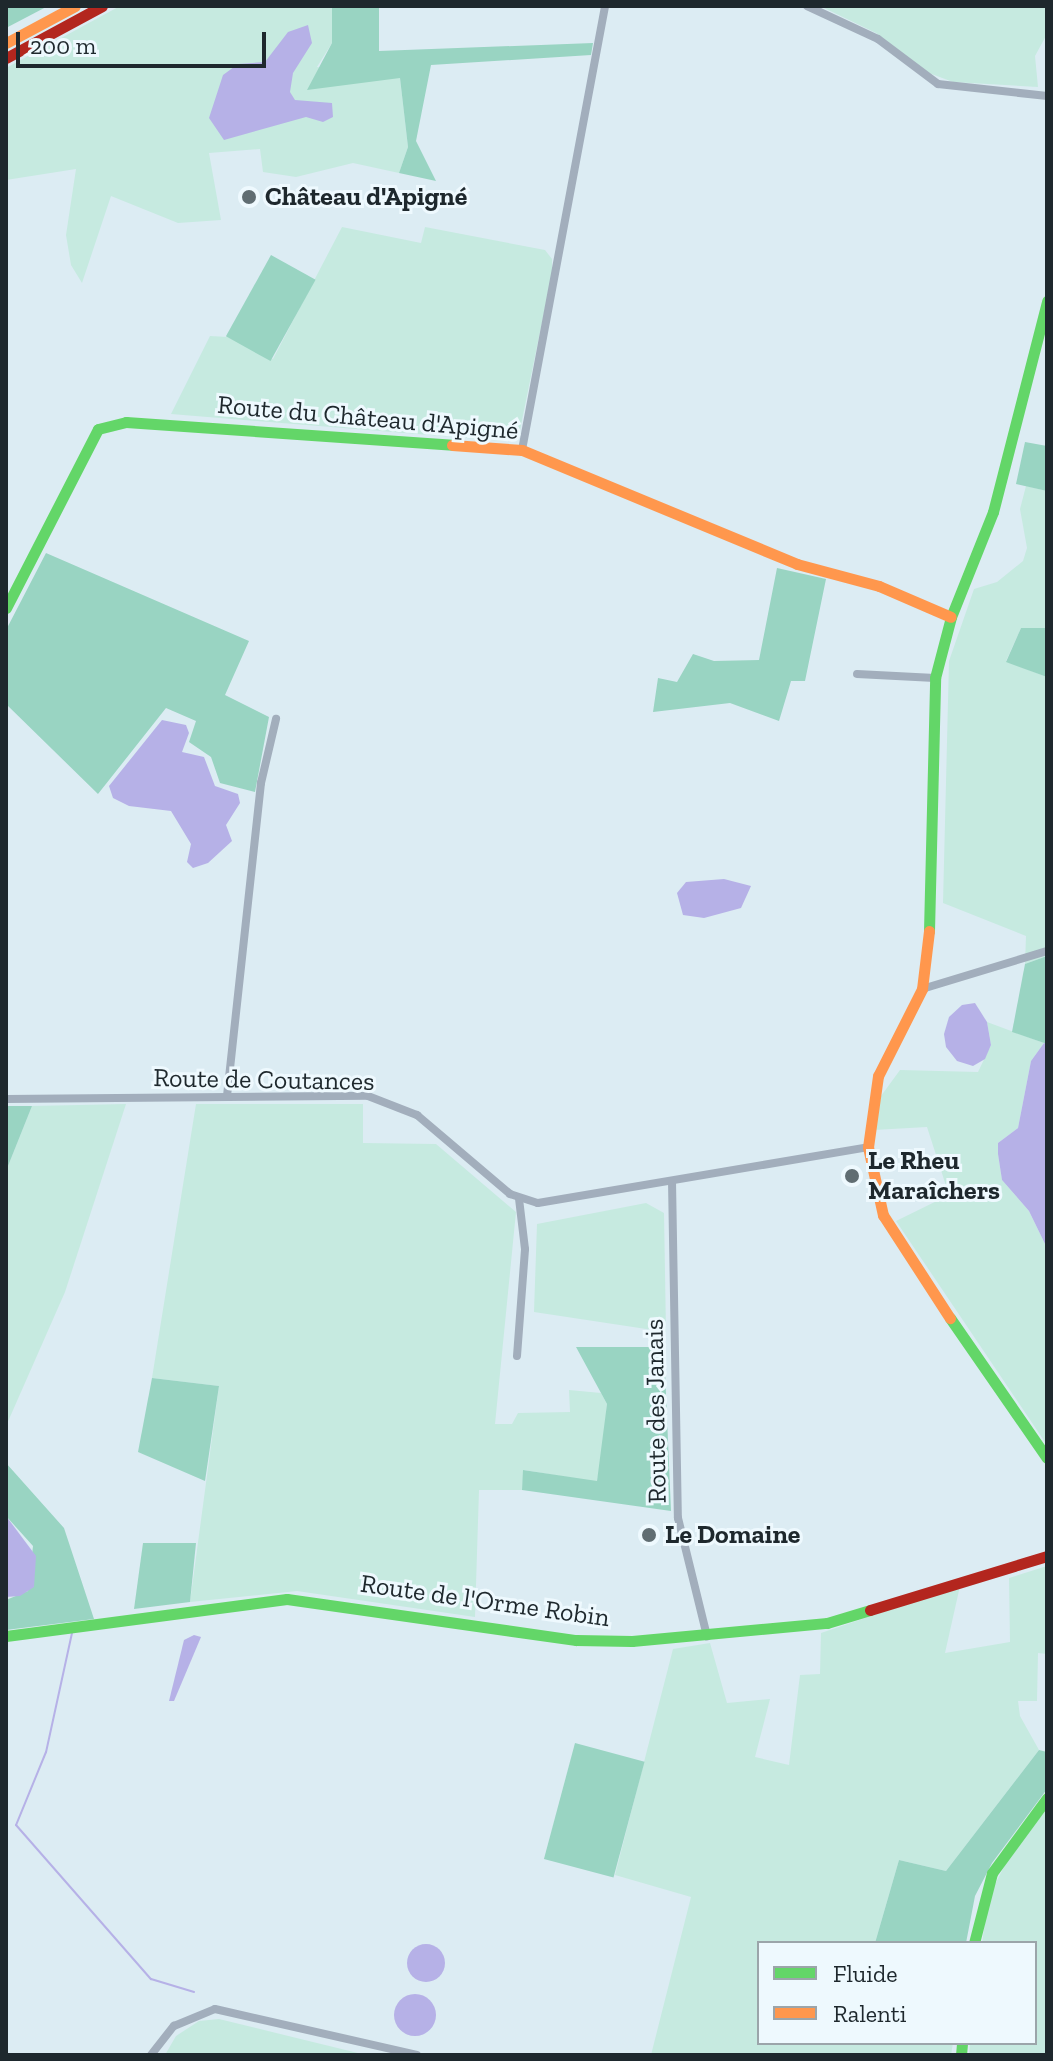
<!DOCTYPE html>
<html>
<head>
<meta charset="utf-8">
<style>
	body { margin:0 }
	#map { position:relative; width:1053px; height:2061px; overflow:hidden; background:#dcecf3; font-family:"Zilla Slab",serif }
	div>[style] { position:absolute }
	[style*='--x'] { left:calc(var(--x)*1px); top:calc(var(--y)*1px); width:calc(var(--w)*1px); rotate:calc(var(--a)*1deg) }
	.green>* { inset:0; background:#c6eae0 }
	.forest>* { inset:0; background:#99d4c2; transform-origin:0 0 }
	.water>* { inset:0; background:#b6b1e7 }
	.round { border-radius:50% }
	.stream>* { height:2px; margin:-1px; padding:0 1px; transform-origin:1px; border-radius:1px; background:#b6b1e7 }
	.street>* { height:8px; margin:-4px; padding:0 4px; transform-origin:4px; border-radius:4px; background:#a2aebc }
	.fast>* { height:11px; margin:-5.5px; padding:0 5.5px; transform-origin:5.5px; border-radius:5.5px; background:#63d668 }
	.slow>* { height:11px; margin:-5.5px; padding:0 5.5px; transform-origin:5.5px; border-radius:5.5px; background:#ff974d }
	.jam>* { height:11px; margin:-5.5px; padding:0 5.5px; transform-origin:5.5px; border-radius:5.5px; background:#b3261e }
	.dots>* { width:22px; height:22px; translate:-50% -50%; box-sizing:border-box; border:4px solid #eef9fe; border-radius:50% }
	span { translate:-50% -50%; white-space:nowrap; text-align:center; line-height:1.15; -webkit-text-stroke:6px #eef9fe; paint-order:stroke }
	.poi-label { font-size:26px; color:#1e282d; font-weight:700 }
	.left { translate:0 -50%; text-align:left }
	.street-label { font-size:26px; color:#1e282d }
	.frame { position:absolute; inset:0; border:8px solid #1e282d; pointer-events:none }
	.legend { position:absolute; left:757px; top:1941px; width:280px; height:104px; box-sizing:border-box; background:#eef9fe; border:2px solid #9ba5aa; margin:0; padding:10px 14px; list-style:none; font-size:24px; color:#1e282d }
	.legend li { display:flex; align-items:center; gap:16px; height:40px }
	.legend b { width:40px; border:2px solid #9ba5aa }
	.scale { position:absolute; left:16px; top:32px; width:250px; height:36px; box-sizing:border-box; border:4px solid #1e282d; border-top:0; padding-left:10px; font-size:24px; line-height:28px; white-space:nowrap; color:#1e282d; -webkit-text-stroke:6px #eef9fe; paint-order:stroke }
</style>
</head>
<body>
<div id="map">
	<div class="green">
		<div style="clip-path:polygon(120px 6px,332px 6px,332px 43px,317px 67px,400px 78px,408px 147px,399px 173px,353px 163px,296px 177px,263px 172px,260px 149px,209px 153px,221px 220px,178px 223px,111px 196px,82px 283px,71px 265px,66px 235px,76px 169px,6px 180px,6px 68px)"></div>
		<div style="clip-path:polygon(820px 6px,1047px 6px,1047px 34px,1035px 56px,1038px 87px,953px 82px,929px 73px,876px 33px)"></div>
		<div style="clip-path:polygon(342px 227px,421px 243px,425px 227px,545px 250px,552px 259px,552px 273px,520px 430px,503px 441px,171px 414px,210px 336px,228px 337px,273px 359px)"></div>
		<div style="clip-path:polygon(1026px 486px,1047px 491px,1047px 628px,1021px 628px,1006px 661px,1047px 677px,1047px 956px,1025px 964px,1026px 936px,943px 903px,949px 661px,974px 589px,997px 582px,1023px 561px,1027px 548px,1020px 509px)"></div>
		<div style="clip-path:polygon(987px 1022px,1044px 1043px,1031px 1061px,1018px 1128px,998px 1143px,998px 1154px,1002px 1180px,1029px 1211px,1047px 1248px,1047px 1445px,896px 1221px,949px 1195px,927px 1127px,874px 1130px,881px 1096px,900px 1070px,978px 1072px,991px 1045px)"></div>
		<div style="clip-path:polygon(126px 1104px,65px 1292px,6px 1426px,6px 1171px,32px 1106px)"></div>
		<div style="clip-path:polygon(196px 1104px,363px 1104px,363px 1143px,436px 1144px,516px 1212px,495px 1424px,512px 1424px,518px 1413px,570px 1412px,569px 1390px,601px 1393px,607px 1404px,604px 1438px,597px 1482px,524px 1470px,522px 1490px,479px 1490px,475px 1617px,297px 1591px,190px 1602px,219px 1386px,152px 1378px)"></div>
		<div style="clip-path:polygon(646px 1203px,664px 1213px,666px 1332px,534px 1312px,537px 1224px)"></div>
		<div style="clip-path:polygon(1047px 1566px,1047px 1654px,1038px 1653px,1037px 1701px,1018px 1701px,1020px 1716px,1039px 1750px,946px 1871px,899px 1860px,875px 1943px,759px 1943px,759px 2043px,953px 2043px,951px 2055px,651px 2055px,691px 1897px,615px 1875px,673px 1649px,710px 1643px,727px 1703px,770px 1699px,755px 1757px,789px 1765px,800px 1675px,820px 1674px,821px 1633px,960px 1586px,945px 1653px,1010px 1642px,1009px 1578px)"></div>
		<div style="clip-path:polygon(1047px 1809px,1047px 2055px,969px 2055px,970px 2043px,1035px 2043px,1035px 1943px,982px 1943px,989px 1896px,1008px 1859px)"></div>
		<div style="clip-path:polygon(219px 2019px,366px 2055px,165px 2055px,176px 2036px,199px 2021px)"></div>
	</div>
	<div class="forest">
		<div style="clip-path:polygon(6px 6px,48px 6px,6px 28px)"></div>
		<div style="clip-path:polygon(332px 6px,379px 6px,379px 51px,593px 43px,591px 55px,431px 65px,416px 141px,436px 181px,399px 173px,408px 147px,400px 78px,307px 90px,332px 43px)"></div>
		<div style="left:271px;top:255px;width:51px;height:93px;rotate:29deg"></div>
		<div style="clip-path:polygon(1025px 442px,1047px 446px,1047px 491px,1016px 484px)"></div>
		<div style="clip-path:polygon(46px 553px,249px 641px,225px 695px,269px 717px,255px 792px,220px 783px,211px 757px,189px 742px,196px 721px,166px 708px,98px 794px,6px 704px,6px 630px)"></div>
		<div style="clip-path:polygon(777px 568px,826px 579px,805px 681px,791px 681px,779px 721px,730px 703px,653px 712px,658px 678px,677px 682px,693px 654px,714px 661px,759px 660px)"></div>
		<div style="clip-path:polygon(1021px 628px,1047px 628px,1047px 677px,1006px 662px)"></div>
		<div style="clip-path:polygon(1047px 956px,1047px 1044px,1012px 1032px,1025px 964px)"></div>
		<div style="clip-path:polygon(6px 1106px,32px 1106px,6px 1171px)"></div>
		<div style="clip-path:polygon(576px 1347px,664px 1347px,671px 1511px,522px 1490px,523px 1470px,597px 1481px,607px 1404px)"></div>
		<div style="clip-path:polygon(152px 1378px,219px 1386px,205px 1481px,138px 1452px)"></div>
		<div style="clip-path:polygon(6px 1463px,64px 1528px,94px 1619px,6px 1630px,6px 1600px,28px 1591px,33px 1546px,6px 1516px)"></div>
		<div style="clip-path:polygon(143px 1543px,196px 1543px,190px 1602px,134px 1609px)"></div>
		<div style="left:575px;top:1743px;width:72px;height:120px;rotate:15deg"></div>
		<div style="clip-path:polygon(1039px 1750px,1047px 1752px,1047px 1789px,992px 1863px,975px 1896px,966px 1943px,875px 1943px,899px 1860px,946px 1871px)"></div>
	</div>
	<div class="water">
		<div style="clip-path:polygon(308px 25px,312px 43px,293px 73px,290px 92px,295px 100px,332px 103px,333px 117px,323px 122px,306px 117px,224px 140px,209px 118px,223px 75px,238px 64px,265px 62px,288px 32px)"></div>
		<div style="clip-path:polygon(162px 720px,186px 725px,189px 733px,182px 752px,204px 757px,215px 786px,238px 794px,240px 803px,226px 825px,232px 841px,208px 863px,193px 868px,187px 862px,191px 844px,171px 811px,129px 806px,113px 798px,109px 786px)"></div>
		<div style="clip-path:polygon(724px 879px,751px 886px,741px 908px,704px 918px,683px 915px,677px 893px,686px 882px)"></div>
		<div style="clip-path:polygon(975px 1003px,987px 1022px,991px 1045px,985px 1059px,973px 1066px,957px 1061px,946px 1047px,944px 1034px,949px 1017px,962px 1005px)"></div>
		<div style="clip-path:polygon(1044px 1043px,1047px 1044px,1047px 1248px,1029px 1211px,1002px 1180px,998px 1154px,998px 1143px,1018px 1128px,1031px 1061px)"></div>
		<div style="clip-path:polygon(6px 1516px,36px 1556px,34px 1587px,20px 1596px,6px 1597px)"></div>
		<div style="clip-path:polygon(194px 1635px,201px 1637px,174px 1701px,169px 1701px,184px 1640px)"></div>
		<div class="round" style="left:407px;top:1944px;width:38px;height:38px"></div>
		<div class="round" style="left:394px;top:1994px;width:42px;height:42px"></div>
	</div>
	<div class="stream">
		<div style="--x:72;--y:1633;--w:122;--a:102.3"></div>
		<div style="--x:46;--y:1752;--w:79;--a:112.3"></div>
		<div style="--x:16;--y:1825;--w:205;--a:48.8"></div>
		<div style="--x:151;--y:1979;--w:45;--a:16.8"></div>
	</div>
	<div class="street">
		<div style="--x:807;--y:6;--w:78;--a:24.9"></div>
		<div style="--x:878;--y:39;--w:75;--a:36.9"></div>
		<div style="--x:938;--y:84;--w:110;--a:6.3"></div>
		<div style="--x:522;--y:450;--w:452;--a:-79.4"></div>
		<div style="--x:857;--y:674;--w:78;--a:2.9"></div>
		<div style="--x:922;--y:989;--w:131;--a:-16.9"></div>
		<div style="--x:227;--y:1096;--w:315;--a:-83.8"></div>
		<div style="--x:261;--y:783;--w:66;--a:-76.8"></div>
		<div style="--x:6;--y:1099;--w:362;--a:-0.5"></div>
		<div style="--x:368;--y:1096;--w:53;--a:21.2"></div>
		<div style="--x:417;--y:1115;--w:122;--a:40.3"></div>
		<div style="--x:510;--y:1194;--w:29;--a:18"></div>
		<div style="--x:538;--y:1203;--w:335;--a:-9.6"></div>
		<div style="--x:672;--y:1181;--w:337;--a:89"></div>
		<div style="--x:678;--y:1518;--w:122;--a:76.2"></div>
		<div style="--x:517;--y:1356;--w:107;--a:-85.7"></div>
		<div style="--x:525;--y:1249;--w:50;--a:-96.8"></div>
		<div style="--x:151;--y:2055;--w:37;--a:-52"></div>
		<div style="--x:174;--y:2026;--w:44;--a:-22.5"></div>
		<div style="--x:215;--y:2009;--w:207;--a:12.8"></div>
	</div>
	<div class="fast">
		<div style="--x:6;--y:608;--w:201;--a:-62.8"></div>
		<div style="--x:98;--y:429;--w:29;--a:-14"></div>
		<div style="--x:126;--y:422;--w:327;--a:4"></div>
		<div style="--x:929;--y:931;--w:253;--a:-88.6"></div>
		<div style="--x:935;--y:678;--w:63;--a:-75.3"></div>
		<div style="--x:951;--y:617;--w:113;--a:-68.2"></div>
		<div style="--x:993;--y:512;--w:218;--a:-75.6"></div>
		<div style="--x:950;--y:1318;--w:170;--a:55.3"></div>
		<div style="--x:6;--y:1636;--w:283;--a:-7.5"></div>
		<div style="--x:287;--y:1599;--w:292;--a:8.1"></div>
		<div style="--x:576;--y:1640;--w:56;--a:1"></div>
		<div style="--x:632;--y:1641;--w:196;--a:-5.3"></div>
		<div style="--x:827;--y:1623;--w:45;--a:-16.8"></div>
		<div style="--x:974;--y:1943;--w:72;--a:-75.6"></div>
		<div style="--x:992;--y:1873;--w:93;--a:-53.7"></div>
		<div style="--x:961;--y:2055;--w:12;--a:-85"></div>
	</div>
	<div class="slow">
		<div style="--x:6;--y:43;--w:78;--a:-28.2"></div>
		<div style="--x:452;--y:445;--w:70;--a:4.1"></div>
		<div style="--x:522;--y:450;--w:298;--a:22.5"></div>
		<div style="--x:797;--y:564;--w:85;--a:15"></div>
		<div style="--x:879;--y:586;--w:78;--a:23.3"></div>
		<div style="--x:929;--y:931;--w:58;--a:96.9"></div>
		<div style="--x:922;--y:989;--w:97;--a:116.8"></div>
		<div style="--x:878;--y:1076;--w:72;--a:98"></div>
		<div style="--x:868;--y:1147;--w:70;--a:77.6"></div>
		<div style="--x:883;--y:1215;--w:123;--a:57"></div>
	</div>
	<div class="jam">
		<div style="--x:6;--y:58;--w:109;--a:-28.4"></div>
		<div style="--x:870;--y:1610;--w:185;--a:-17"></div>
	</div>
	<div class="dots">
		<div style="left:249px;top:197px;background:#606d72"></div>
		<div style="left:852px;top:1176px;background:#606d72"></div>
		<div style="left:649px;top:1535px;background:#606d72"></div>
	</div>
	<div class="poi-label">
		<span class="left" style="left:265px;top:197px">Château d'Apigné</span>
		<span class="left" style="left:868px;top:1176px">Le Rheu<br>Maraîchers</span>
		<span class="left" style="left:665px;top:1535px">Le Domaine</span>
	</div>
	<div class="street-label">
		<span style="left:368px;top:418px;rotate:5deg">Route du Château d'Apigné</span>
		<span style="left:264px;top:1080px;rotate:1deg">Route de Coutances</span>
		<span style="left:656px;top:1411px;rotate:-91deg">Route des Janais</span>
		<span style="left:485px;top:1601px;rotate:8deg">Route de l'Orme Robin</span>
	</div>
	<div class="frame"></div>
	<ul class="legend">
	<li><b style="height:10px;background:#63d668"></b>Fluide</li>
	<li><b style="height:10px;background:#ff974d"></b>Ralenti</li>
	</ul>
	<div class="scale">200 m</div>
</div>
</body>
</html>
